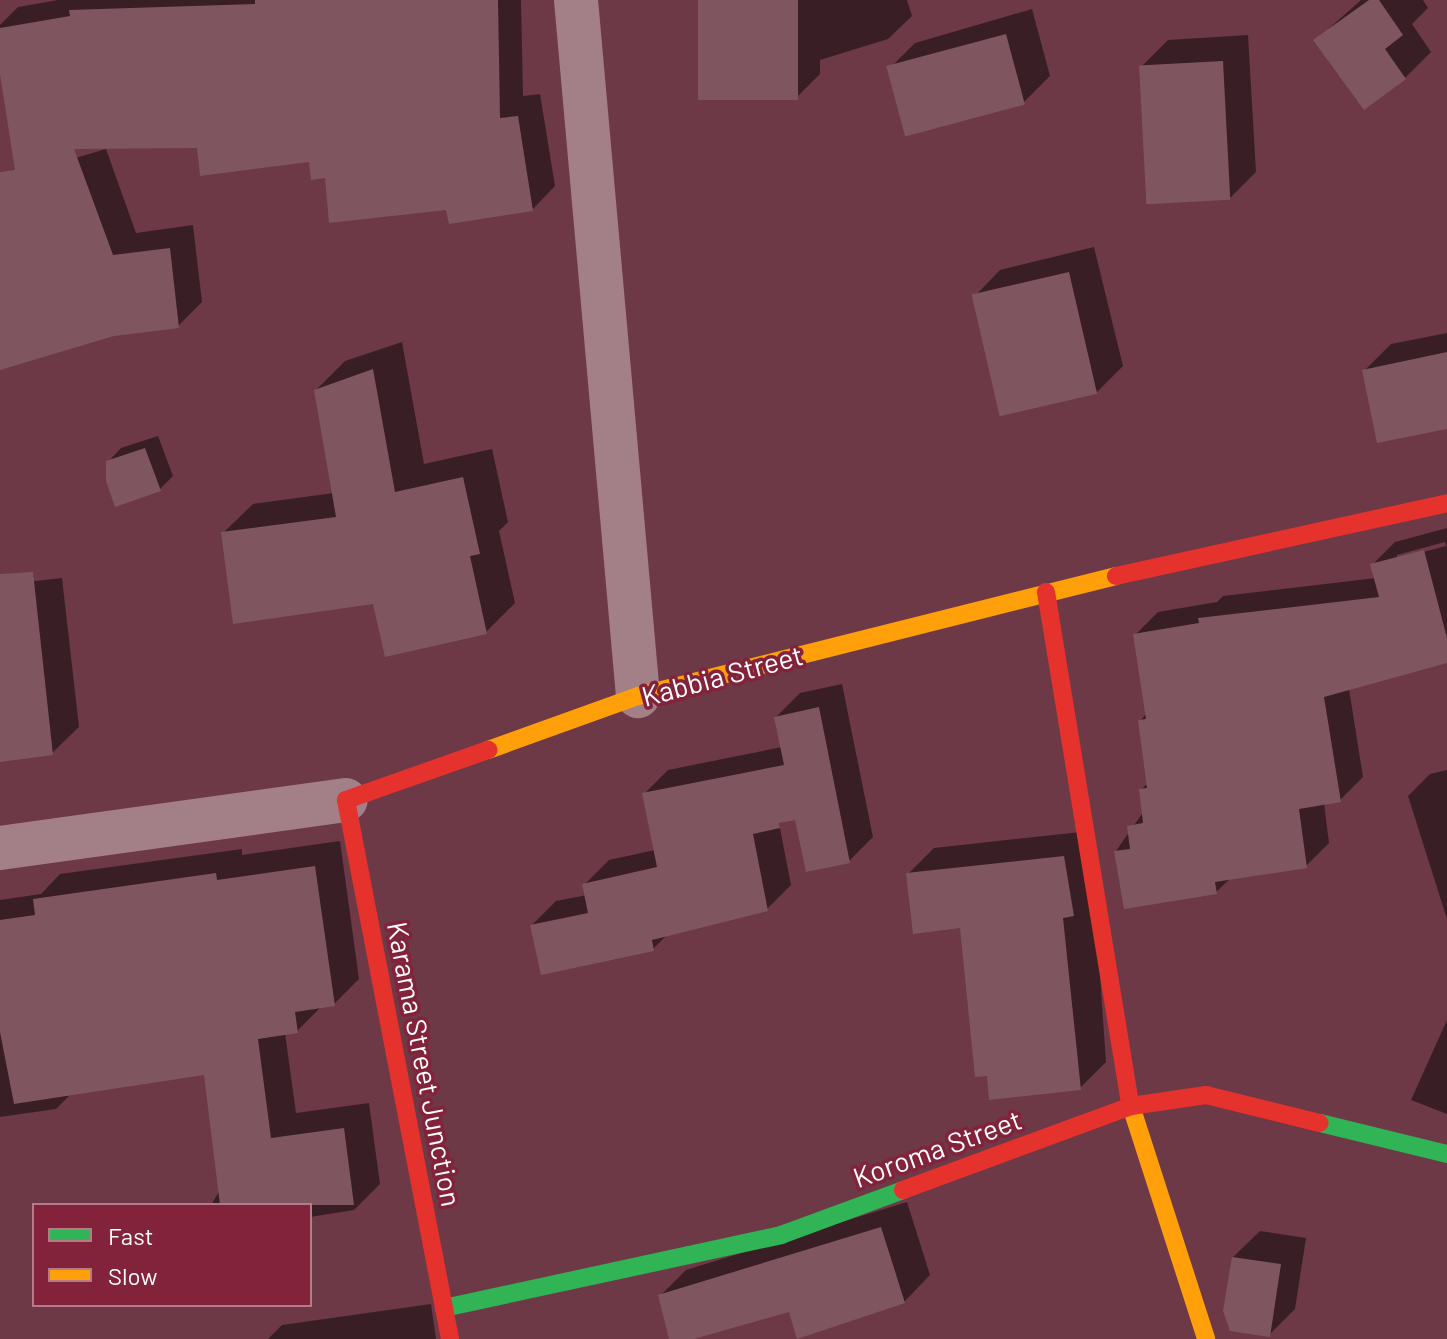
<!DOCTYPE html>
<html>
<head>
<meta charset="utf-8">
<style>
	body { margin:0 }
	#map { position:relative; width:1447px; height:1339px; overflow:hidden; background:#6d3946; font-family:Barlow,sans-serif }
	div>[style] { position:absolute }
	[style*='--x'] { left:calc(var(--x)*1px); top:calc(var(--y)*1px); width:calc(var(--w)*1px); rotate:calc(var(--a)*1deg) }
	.shadow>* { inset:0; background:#0007 }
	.building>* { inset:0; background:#7f5660; transform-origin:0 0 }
	.street>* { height:44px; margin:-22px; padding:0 22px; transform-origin:22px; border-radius:22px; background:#a37f87 }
	.fast>* { height:18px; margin:-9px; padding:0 9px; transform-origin:9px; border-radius:9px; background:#30b455 }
	.slow>* { height:18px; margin:-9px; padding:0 9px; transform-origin:9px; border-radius:9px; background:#ff9f0a }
	.jam>* { height:18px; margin:-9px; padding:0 9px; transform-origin:9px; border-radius:9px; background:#e5322d }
	span { translate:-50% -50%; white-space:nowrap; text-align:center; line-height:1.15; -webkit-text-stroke:7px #83233b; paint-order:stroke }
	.street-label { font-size:28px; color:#fff }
	.legend { position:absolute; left:32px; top:1203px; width:280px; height:104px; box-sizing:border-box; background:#83233b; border:2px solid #b57b89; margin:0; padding:10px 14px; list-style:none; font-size:24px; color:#fff }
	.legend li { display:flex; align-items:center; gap:16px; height:40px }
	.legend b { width:40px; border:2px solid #b57b89 }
</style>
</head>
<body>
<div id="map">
	<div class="shadow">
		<div style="clip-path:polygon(58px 0,521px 0,523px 96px,540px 94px,555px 186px,532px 210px,448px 208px,327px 176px,311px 160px,198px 146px,0 62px,0 25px,18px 7px)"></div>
		<div style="clip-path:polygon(700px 0,907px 0,912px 16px,888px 39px,820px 60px,820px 74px,796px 98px)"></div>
		<div style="clip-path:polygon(1361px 0,1423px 0,1428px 8px,1412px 24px,1431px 52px,1405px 78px,1316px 40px)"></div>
		<div style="clip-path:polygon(1032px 9px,1050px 76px,1024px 102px,889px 69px,915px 43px)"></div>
		<div style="clip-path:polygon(1248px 35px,1256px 172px,1230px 198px,1142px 66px,1168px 40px)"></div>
		<div style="clip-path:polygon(106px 149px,136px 233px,193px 225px,202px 302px,178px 326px,0 341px,0 180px)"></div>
		<div style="clip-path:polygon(1094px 247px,1123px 366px,1097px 392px,974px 297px,1000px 270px)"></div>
		<div style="clip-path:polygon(1447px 333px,1447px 427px,1365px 370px,1391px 344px)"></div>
		<div style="clip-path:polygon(402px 342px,424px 464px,492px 449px,508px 522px,499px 531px,515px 603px,486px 632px,374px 602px,223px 533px,253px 504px,334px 493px,316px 390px,345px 361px)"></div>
		<div style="clip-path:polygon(158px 436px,173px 476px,160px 489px,108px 462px,121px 448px)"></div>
		<div style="clip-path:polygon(evenodd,1447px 528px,1447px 661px,1349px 689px,1363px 777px,1340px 800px,1324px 803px,1329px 843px,1306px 866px,1231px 878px,1216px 892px,1116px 851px,1144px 811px,1141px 790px,1149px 782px,1140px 721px,1147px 713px,1135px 635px,1158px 612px,1217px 602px,1223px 596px,1376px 578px,1372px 565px,1395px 542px,1447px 528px,1445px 542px,1446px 546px,1397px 559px,1397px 555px,1445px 542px)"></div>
		<div style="clip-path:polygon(62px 578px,79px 727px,52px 753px,0 759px,0 585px)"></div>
		<div style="clip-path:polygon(842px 684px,873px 837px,849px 861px,797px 817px,779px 823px,791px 885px,767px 909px,667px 935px,653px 949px,532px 925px,556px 901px,587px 895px,585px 884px,609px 860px,655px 850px,644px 794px,668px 770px,782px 747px,776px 717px,800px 693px)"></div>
		<div style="clip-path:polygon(1447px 770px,1447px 919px,1408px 796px,1430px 774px)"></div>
		<div style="clip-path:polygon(1090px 831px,1106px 1062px,1080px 1088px,962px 926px,908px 874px,934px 848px)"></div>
		<div style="clip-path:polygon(340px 841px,359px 979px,334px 1004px,322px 1006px,297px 1031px,285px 1033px,296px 1113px,369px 1103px,380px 1184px,354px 1210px,310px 1217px,310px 1205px,211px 1205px,220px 1190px,206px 1072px,72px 1093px,56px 1109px,0 1117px,0 900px,41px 894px,60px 874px,242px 849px,242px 855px)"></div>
		<div style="clip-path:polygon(1447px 1020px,1447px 1114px,1411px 1100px)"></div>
		<div style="clip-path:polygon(907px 1202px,930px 1275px,904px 1302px,790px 1309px,671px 1339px,660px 1296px,686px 1270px)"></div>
		<div style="clip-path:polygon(1260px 1231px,1306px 1238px,1295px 1309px,1269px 1335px,1233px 1257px)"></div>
		<div style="clip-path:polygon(431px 1304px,436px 1339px,268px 1339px,282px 1325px)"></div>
	</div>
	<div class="building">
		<div style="clip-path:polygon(255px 0,498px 0,500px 118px,518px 116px,533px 211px,449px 224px,446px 210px,329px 223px,325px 178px,311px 180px,309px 162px,200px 176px,197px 148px,74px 149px,113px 255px,170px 248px,179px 328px,114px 336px,0 370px,0 172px,15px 170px,0 74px,0 28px,70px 16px,69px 10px,255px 4px)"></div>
		<div style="left:698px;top:0;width:100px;height:100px"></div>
		<div style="clip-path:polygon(1369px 0,1379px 0,1403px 35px,1385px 49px,1406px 79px,1364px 110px,1313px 40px)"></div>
		<div style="left:1006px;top:34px;width:73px;height:124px;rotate:75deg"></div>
		<div style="left:1223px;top:61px;width:139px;height:84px;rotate:87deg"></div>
		<div style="left:1069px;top:272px;width:125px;height:100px;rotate:77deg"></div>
		<div style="clip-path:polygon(1447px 352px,1447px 429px,1377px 443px,1362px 370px)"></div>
		<div style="clip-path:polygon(373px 369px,395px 492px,463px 477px,480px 554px,470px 556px,487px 634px,385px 657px,373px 604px,233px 624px,221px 532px,336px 517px,314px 390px)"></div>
		<div style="clip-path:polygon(145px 448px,161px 491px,115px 507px,106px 481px,106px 461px)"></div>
		<div style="clip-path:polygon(1424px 550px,1447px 638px,1447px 663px,1324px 697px,1341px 802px,1299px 809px,1307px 868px,1215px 882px,1217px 894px,1124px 909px,1114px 851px,1130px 849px,1127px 826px,1143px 823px,1139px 789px,1147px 788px,1138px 720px,1146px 719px,1133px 634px,1199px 623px,1198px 618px,1379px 597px,1370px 564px)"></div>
		<div style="clip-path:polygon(33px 572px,53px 755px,0 762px,0 574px)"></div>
		<div style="clip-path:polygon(819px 707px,850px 863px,806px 872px,795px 820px,779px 823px,780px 828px,753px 834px,768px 911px,652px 940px,654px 951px,541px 975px,530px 925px,588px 913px,582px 884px,657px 867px,642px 793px,784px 765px,774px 717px)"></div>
		<div style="clip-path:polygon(1064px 856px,1074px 916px,1063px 918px,1081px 1090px,989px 1100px,987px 1076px,975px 1077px,960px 928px,913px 934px,906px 873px)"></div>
		<div style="clip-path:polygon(315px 866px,335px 1006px,295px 1012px,298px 1033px,258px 1039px,271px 1138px,344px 1128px,354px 1205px,220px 1205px,204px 1075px,14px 1104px,0 1032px,0 920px,35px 915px,33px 899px,216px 873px,217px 880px)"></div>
		<div style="clip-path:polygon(881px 1227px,905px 1303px,797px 1339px,789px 1312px,694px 1339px,669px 1339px,658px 1295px)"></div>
		<div style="clip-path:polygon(1232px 1257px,1281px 1264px,1270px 1337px,1230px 1331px,1223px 1311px)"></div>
	</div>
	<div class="street">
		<div style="--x:576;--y:0;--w:699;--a:84.91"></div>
		<div style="--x:0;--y:848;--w:349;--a:-7.9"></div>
	</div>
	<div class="fast">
		<div style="--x:1320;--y:1123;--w:131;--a:13.7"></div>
		<div style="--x:444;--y:1308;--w:345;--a:-12.2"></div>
		<div style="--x:781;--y:1235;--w:130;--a:-20.2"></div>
	</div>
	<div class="slow">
		<div style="--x:488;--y:750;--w:159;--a:-19.8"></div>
		<div style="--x:638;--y:696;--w:493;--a:-14.1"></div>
		<div style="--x:1130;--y:1103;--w:248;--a:72.1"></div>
	</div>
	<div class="jam">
		<div style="--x:1116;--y:576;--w:339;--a:-12.4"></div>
		<div style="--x:1046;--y:592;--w:518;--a:80.67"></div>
		<div style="--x:903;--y:1190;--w:243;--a:-20.2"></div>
		<div style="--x:1131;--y:1106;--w:76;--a:-8.3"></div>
		<div style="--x:1206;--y:1095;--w:117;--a:13.8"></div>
		<div style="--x:450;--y:1339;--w:549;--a:-100.92"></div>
		<div style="--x:346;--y:800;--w:151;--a:-19.4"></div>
	</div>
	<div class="street-label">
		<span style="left:722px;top:675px;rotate:-15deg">Kabbia Street</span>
		<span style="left:425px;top:1064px;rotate:79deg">Karama Street Junction</span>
		<span style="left:937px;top:1148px;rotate:-20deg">Koroma Street</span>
	</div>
	<ul class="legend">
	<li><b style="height:10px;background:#30b455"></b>Fast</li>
	<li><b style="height:10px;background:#ff9f0a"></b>Slow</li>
	</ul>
</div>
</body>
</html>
